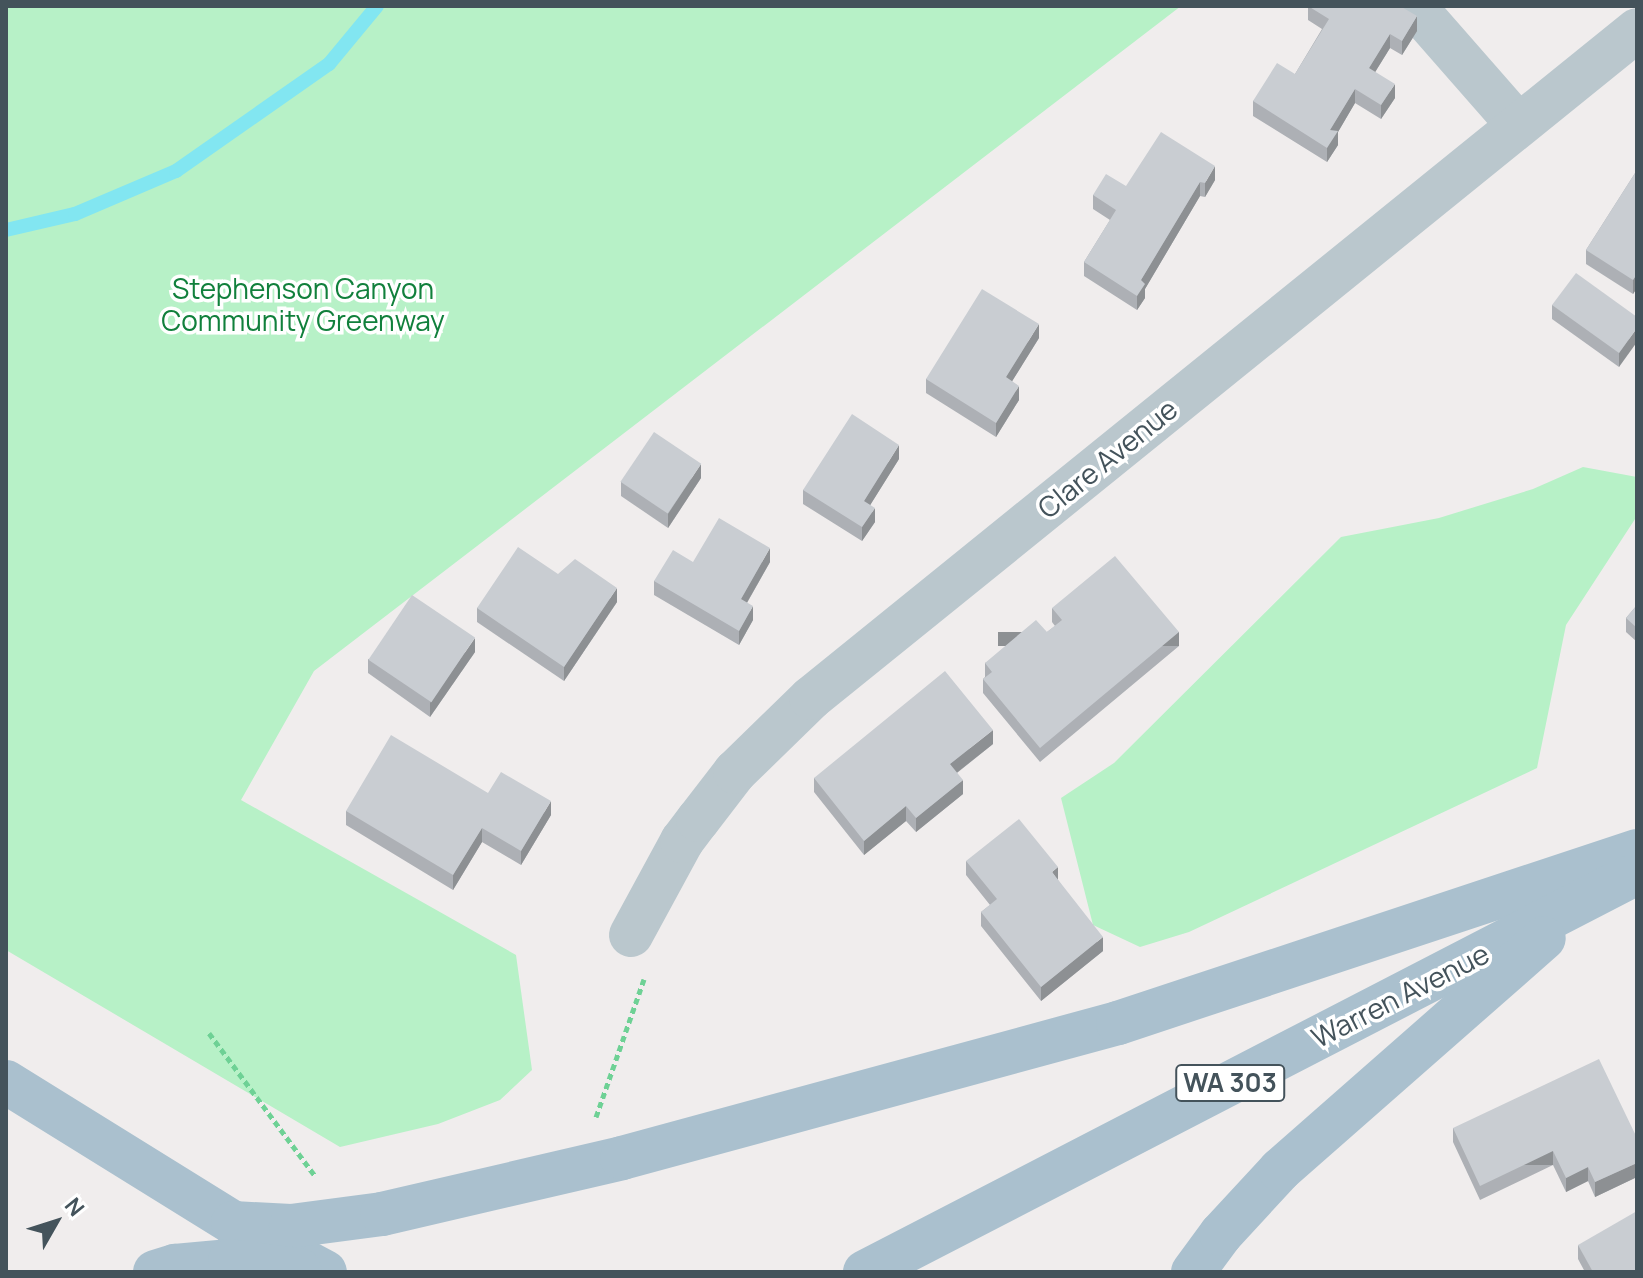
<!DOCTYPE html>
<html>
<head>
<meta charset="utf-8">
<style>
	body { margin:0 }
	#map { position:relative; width:1643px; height:1278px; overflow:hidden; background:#f0eded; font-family:Manrope,sans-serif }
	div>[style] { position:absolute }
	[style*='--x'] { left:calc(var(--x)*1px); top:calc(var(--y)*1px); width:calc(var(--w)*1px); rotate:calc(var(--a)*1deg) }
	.green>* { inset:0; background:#b7f1c7 }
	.stream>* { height:14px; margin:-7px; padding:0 7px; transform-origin:7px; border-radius:7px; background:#82e6f1 }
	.path>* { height:5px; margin-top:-2.5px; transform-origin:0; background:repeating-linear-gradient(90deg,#6ed195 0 6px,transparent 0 10px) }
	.street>* { height:44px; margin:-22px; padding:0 22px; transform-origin:22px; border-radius:22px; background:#bac7cd }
	.primary>* { height:44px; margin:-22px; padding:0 22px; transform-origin:22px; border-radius:22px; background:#aac0ce }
	.wall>* { inset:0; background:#adb0b5 }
	.shaded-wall>* { inset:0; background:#8d9093; transform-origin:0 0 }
	.building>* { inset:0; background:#c9cdd2; transform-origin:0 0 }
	span { translate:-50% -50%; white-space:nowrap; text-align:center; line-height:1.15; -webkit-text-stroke:7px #fff; paint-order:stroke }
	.shield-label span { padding:2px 6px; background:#fff; border:2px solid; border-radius:6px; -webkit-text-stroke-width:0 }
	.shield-label { font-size:26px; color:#44535b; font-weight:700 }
	.park-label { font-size:28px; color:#11803c }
	.street-label { font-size:28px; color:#44535b }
	.frame { position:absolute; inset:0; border:8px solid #44535b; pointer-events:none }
	.north { position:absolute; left:16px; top:1182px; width:80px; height:80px; -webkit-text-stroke:6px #fff; paint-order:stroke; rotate:51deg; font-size:22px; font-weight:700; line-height:32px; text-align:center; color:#44535b }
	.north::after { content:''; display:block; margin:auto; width:28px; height:36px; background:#44535b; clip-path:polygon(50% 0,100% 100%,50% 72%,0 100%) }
</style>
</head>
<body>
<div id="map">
	<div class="green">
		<div style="clip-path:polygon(6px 6px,1181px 6px,314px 671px,241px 800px,516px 955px,532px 1070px,500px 1100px,438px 1124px,340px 1147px,6px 950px)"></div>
		<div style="clip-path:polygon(1583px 467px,1637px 477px,1637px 516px,1566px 625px,1537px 768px,1189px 932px,1140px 947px,1093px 925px,1061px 798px,1114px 763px,1341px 537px,1439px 518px,1533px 489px)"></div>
	</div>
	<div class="stream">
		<div style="--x:6;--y:230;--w:71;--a:-13.1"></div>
		<div style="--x:75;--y:214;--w:110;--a:-23.1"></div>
		<div style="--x:176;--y:171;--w:187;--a:-35"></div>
		<div style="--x:329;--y:64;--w:75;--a:-50.4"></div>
	</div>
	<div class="path">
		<div style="--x:209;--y:1033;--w:179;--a:53.4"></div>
		<div style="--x:596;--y:1117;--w:146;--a:-70.8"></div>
	</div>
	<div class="street">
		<div style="--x:1414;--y:6;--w:158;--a:48.8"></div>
		<div style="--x:631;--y:935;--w:107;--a:-61.5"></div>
		<div style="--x:682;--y:841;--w:26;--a:-53"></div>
		<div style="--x:698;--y:820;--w:61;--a:-52.4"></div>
		<div style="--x:735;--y:772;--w:106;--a:-44.2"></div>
		<div style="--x:811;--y:698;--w:1062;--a:-38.96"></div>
	</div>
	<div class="primary">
		<div style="--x:6;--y:1082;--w:267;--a:31.8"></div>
		<div style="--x:233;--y:1223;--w:104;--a:28"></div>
		<div style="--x:233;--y:1223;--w:58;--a:3"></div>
		<div style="--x:291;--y:1226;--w:92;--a:-7.5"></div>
		<div style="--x:382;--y:1214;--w:246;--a:-13.1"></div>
		<div style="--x:622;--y:1158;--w:514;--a:-15.23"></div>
		<div style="--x:1118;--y:1023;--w:547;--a:-18.34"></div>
		<div style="--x:155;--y:1272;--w:21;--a:-17"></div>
		<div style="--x:175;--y:1266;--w:55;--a:-5.2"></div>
		<div style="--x:230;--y:1261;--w:70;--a:7.4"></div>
		<div style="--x:865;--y:1272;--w:858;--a:-27.34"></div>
		<div style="--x:1193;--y:1272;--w:47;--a:-53.6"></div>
		<div style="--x:1221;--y:1234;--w:87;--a:-47.3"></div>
		<div style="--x:1280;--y:1170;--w:351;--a:-41.3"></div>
	</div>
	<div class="wall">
		<div style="clip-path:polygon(1308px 6px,1417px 31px,1402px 55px,1390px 48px,1375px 72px,1395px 98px,1381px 119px,1355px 103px,1338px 132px,1338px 145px,1327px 162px,1253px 116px,1253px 101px,1295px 74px,1322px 29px,1308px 20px)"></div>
		<div style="clip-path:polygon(1637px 170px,1637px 288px,1633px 294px,1586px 264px,1586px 250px)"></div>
		<div style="clip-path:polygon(1215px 180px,1205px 197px,1200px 196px,1145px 289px,1145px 298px,1137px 310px,1084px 276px,1084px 262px,1110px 220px,1093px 209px,1093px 195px)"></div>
		<div style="clip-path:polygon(1552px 305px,1637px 317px,1619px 367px,1552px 319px)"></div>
		<div style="clip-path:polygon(1039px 338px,1012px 381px,1019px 400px,996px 437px,926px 393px,926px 379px)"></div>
		<div style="clip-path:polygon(899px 459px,870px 505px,875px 522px,862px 541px,803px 504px,803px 490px)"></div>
		<div style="clip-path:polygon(701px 478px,668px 528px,621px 496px,621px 482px)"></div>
		<div style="clip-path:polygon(693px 562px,770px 562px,747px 603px,753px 620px,739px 645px,654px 595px,654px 581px)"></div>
		<div style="clip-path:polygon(558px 574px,617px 602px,564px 681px,477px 622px,477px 608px)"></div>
		<div style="clip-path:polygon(1637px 605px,1637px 642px,1626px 632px,1626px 618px)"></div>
		<div style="clip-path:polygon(1052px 608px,1179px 646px,1040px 762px,983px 693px,983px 679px,985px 677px,985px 663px,1047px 632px,1055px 626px,1052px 622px)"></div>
		<div style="clip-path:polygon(475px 652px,430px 717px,368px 673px,368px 659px)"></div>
		<div style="clip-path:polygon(993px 744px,957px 773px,963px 794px,916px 832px,906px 821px,864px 855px,814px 792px,814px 778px)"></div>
		<div style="clip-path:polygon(488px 793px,551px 815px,521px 865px,482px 842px,453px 890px,346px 825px,346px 811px)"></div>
		<div style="clip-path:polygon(966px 861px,1058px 880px,1103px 951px,1041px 1001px,981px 926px,981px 912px,990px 905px,966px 875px)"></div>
		<div style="clip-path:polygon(1453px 1128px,1637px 1138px,1637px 1177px,1595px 1197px,1588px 1181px,1566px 1192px,1553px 1165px,1480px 1200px,1453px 1142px)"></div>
		<div style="clip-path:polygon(1578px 1245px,1637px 1272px,1585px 1272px,1578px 1259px)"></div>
	</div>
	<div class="shaded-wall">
		<div style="clip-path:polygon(1417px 16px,1417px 31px,1402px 55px,1402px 41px)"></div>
		<div style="clip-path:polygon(1390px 34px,1390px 48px,1369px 82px,1369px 68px)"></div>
		<div style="clip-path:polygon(1395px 84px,1395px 98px,1381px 119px,1381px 105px)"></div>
		<div style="clip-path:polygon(1355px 89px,1355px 103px,1338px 132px,1338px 145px,1327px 162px,1327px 148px,1330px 130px)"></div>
		<div style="clip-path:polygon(1215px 166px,1215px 180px,1205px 197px,1205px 183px)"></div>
		<div style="clip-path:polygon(1200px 182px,1200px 196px,1145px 289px,1145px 298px,1137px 310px,1137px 296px,1141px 280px)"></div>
		<div style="clip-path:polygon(1637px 274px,1637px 288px,1633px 294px,1633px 280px)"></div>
		<div style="clip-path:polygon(1039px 324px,1039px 338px,1006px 391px,1006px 377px)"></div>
		<div style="clip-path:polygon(1637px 328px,1637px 342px,1619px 367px,1619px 353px)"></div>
		<div style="clip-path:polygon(1019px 386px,1019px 400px,996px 437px,996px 423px)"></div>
		<div style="clip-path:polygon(899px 445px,899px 459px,864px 515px,864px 501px)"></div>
		<div style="clip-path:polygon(701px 464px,701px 478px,668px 528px,668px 514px)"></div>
		<div style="clip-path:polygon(875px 508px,875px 522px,862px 541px,862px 527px)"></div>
		<div style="clip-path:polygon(770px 548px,770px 562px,741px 613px,741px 599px)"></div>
		<div style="clip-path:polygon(617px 588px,617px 602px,564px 681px,564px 667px)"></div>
		<div style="clip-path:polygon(753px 606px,753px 620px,739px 645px,739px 631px)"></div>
		<div style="left:1179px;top:632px;width:14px;height:181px;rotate:90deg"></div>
		<div style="clip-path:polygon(475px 638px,475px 652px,430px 717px,430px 703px)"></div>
		<div style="clip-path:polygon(993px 730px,993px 744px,950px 778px,950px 764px)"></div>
		<div style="clip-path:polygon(963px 780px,963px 794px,916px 832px,916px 818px)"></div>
		<div style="clip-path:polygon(551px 801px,551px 815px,521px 865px,521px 851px)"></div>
		<div style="clip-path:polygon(906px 806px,906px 821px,864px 855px,864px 841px)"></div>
		<div style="clip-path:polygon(482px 828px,482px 842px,453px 890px,453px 875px)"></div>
		<div style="clip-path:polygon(1058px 867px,1058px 881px,1052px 872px)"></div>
		<div style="clip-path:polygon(1103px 937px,1103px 951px,1041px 1001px,1041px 987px)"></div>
		<div style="left:1553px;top:1151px;width:14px;height:81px;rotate:90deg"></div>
		<div style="clip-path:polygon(1637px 1163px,1637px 1177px,1595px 1197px,1595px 1182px)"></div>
		<div style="clip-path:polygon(1588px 1167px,1588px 1181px,1566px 1192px,1566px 1178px)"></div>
	</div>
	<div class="building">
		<div style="clip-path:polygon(1308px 6px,1400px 6px,1417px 16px,1402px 41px,1390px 34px,1369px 68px,1395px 84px,1381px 105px,1355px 89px,1330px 130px,1338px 131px,1327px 148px,1253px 101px,1277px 63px,1295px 74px,1329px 19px)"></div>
		<div style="clip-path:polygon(1161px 132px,1215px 166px,1205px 183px,1200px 182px,1141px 280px,1145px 284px,1137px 296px,1084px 262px,1116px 210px,1093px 195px,1106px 174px,1126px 186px)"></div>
		<div style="clip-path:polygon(1637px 170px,1637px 274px,1633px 280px,1586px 250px)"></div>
		<div style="clip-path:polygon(1576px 273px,1637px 317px,1637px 328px,1619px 353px,1552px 305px)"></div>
		<div style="clip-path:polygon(982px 289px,1039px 324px,1006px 377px,1019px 386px,996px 423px,926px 379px)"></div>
		<div style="clip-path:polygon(852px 414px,899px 445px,864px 501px,875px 508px,862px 527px,803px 490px)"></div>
		<div style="left:654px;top:432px;width:57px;height:60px;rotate:34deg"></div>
		<div style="clip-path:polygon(719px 518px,770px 548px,741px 599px,753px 606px,739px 631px,654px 581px,673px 550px,693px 562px)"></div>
		<div style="clip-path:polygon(518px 547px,558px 574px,575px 559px,617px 588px,564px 667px,477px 608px)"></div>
		<div style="clip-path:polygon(1115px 556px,1179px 632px,1040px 748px,983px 679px,992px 672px,985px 663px,1036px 620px,1047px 632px,1062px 620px,1052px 608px)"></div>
		<div style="left:412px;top:595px;width:76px;height:78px;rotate:34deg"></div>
		<div style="clip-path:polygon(1637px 605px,1637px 628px,1626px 618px)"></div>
		<div style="clip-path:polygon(945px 671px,993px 730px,950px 764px,963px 780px,916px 818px,906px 806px,864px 841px,814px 778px)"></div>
		<div style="clip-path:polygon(391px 735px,488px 793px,501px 772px,551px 801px,521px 851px,482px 828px,453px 875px,346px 811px)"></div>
		<div style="clip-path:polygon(1019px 819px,1058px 867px,1052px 872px,1103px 937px,1041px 987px,981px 912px,997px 899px,966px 861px)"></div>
		<div style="clip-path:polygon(1599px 1059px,1637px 1138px,1637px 1163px,1595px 1182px,1588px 1167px,1566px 1178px,1553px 1151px,1480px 1186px,1453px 1128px)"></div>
		<div style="clip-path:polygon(1637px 1211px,1637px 1272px,1593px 1272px,1578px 1245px)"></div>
	</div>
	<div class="shield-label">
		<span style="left:1230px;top:1083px">WA 303</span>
	</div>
	<div class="park-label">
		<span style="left:303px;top:304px">Stephenson Canyon<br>Community Greenway</span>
	</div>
	<div class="street-label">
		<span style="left:1107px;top:458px;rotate:-39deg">Clare Avenue</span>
		<span style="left:1400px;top:995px;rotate:-27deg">Warren Avenue</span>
	</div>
	<div class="frame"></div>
	<div class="north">N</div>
</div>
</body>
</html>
